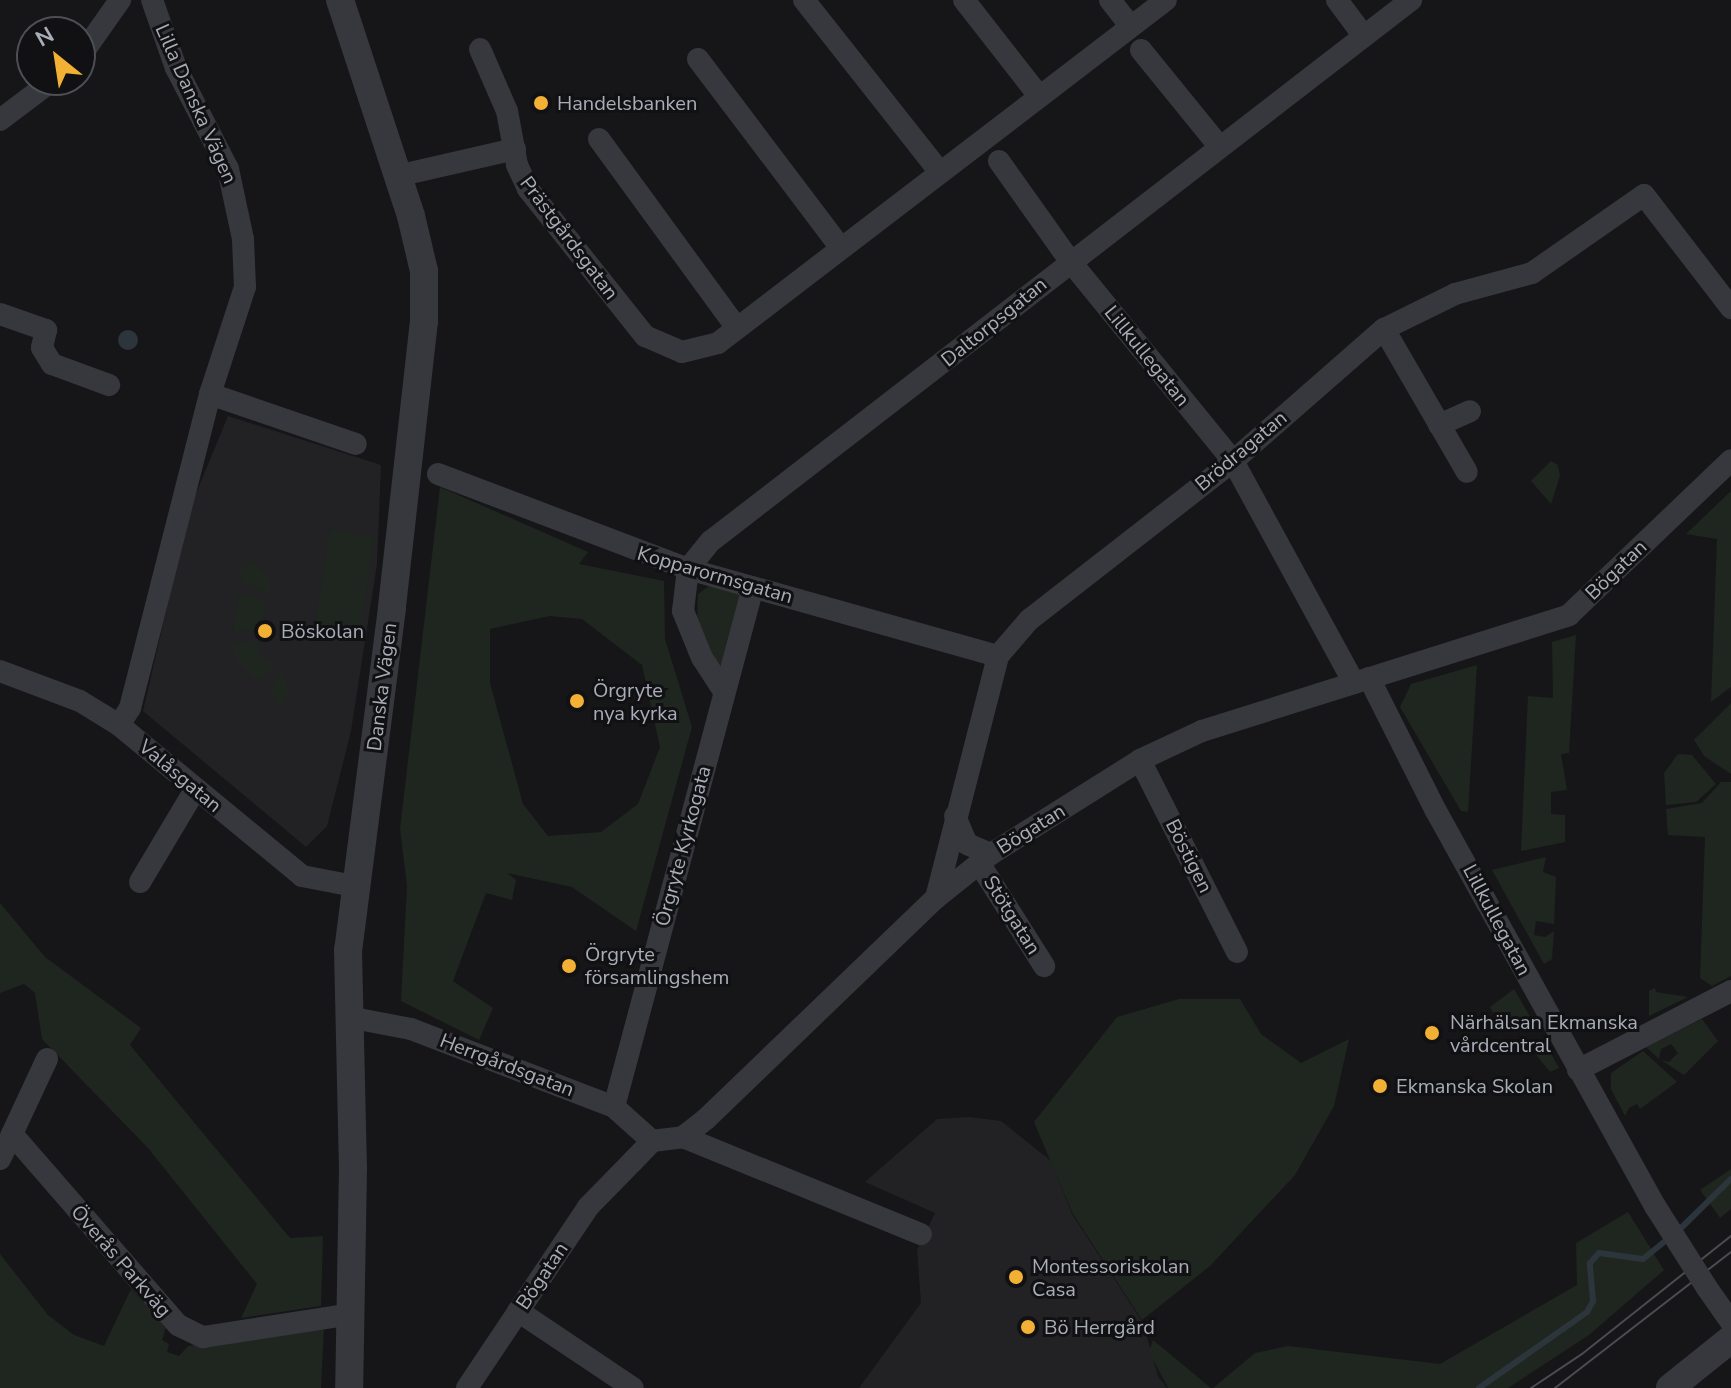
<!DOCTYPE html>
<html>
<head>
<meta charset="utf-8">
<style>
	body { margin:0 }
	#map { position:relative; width:1731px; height:1388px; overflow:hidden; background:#161618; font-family:"Nunito Sans",sans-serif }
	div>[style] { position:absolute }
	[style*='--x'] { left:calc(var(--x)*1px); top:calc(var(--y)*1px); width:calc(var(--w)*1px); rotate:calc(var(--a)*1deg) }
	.built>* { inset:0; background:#222225 }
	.green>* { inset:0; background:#1e261f; transform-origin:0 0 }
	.water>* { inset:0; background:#2c353c }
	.round { border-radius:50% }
	.stream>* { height:6px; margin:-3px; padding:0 3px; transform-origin:3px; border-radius:3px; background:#2c353c }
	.minor>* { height:22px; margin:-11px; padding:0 11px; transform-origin:11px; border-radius:11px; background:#37383d }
	.tertiary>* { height:28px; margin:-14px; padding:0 14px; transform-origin:14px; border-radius:14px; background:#37383d }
	.tram>* { height:2px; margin:-1px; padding:0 1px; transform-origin:1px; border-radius:1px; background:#4a4c52 }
	.minor-bridge>* { height:22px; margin:-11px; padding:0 11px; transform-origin:11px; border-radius:11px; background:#37383d }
	.dots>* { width:22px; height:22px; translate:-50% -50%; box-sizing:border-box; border:4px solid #111113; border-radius:50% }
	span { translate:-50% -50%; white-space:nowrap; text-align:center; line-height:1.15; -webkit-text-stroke:6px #111113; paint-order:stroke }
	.poi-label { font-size:20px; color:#a8adb8 }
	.left { translate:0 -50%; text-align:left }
	.street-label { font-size:20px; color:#a8adb8 }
	.north { position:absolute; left:16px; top:16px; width:80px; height:80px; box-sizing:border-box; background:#111113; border:2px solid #4d4f55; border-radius:50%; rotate:330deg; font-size:22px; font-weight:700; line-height:32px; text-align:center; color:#a8adb8 }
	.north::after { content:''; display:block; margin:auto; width:28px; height:36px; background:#f2b134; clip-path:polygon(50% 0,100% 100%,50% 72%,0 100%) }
</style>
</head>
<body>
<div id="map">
	<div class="built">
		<div style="clip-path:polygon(228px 416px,381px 465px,377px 564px,351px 731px,327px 826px,306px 847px,143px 711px,190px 508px)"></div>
		<div style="clip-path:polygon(969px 1117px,1001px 1121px,1051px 1161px,1072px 1214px,1143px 1323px,1158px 1376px,1167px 1388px,859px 1388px,921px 1303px,917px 1250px,935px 1213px,865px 1182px,937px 1119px)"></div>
	</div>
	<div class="green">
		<div style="clip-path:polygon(1551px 461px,1558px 465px,1560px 476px,1551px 504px,1531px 481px)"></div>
		<div style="clip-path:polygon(evenodd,440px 487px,588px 552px,579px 564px,664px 581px,665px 639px,692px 727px,636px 931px,572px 887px,507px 873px,516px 880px,512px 900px,486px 893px,453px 981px,493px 1008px,479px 1040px,401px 1001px,407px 886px,400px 829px,440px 487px,550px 616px,582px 619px,642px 665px,660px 747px,638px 804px,601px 832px,548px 836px,523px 804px,490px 683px,490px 629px,550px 616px)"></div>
		<div style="clip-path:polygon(1731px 491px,1731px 687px,1711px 702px,1717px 539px,1686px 534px)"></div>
		<div style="left:330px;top:530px;width:45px;height:96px;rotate:9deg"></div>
		<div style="clip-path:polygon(252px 561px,269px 577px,269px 593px,241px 582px,241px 568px)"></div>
		<div style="clip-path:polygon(709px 586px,742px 590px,721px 667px,717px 667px,697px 621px,698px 594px)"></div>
		<div style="clip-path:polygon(239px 593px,267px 603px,258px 630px,233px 631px)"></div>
		<div style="clip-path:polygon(1576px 635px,1569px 753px,1561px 754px,1567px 790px,1551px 792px,1551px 814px,1565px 815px,1565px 842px,1521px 851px,1528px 696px,1553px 698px,1552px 642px)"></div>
		<div style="clip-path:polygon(256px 640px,261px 656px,274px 666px,258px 681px,236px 659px,231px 645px)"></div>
		<div style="clip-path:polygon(1477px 665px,1468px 812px,1461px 811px,1400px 707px,1411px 684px)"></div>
		<div style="clip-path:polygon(283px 672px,289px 692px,279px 706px,269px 690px)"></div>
		<div style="clip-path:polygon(1731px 703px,1731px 774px,1704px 756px,1694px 740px)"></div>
		<div style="clip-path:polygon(1678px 754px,1692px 755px,1716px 784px,1696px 802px,1666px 805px,1664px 773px)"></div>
		<div style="clip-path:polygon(1721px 782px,1731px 782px,1731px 976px,1712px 986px,1700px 978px,1705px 837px,1668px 835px,1666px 809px,1702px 803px)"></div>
		<div style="clip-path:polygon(1546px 857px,1543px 872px,1556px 877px,1554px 924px,1536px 921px,1534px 935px,1545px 937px,1554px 931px,1552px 959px,1544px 964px,1492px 870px)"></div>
		<div style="clip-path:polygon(0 903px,45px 957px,141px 1028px,130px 1045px,290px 1238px,323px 1236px,321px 1306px,241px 1318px,257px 1284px,148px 1148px,42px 1039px,35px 993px,24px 984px,0 993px)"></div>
		<div style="clip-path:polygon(1655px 988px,1656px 992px,1688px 997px,1649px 1016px,1649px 991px)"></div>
		<div style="clip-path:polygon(1514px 989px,1536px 1027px,1533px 1029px,1502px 1029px,1490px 1007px)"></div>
		<div style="clip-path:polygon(1179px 999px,1240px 999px,1261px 1034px,1301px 1063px,1349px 1039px,1334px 1106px,1295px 1175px,1210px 1266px,1142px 1320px,1073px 1214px,1034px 1122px,1117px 1017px)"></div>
		<div style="clip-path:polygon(1702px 1019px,1718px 1041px,1684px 1075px,1661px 1060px,1669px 1062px,1678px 1053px,1671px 1044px,1661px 1049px,1659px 1059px,1646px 1047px)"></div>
		<div style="clip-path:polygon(1547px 1046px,1559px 1068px,1550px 1072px,1533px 1051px)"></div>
		<div style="clip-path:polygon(1643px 1051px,1677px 1082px,1640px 1109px,1637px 1104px,1629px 1108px,1625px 1116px,1611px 1089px,1611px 1073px)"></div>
		<div style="clip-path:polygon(1731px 1169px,1731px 1209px,1720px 1218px,1700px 1190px)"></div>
		<div style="clip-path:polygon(1628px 1212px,1664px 1270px,1589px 1335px,1508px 1388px,1213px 1388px,1255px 1353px,1288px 1346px,1440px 1364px,1577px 1285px,1576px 1243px)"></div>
		<div style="clip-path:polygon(0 1254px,48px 1315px,74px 1335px,104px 1346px,131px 1289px,166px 1327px,162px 1340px,169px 1344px,167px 1352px,179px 1356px,188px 1346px,324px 1327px,321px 1388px,0 1388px)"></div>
		<div style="clip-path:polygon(1153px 1340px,1211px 1388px,1168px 1388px,1149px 1352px)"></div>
	</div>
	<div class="water">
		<div class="round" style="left:118px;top:330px;width:20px;height:20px"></div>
	</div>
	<div class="stream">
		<div style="--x:1678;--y:1231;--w:74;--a:-44.5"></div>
		<div style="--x:1479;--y:1388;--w:132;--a:-35.1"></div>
		<div style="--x:1587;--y:1312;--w:13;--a:-61"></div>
		<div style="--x:1593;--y:1301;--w:38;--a:-95"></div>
		<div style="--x:1590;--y:1263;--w:13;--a:-48"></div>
		<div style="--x:1599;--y:1253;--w:44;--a:7.8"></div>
		<div style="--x:1643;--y:1259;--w:33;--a:-39"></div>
	</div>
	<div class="minor">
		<div style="--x:804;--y:0;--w:219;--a:51.7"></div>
		<div style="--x:964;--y:0;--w:122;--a:52"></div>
		<div style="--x:1110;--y:0;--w:33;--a:52"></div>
		<div style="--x:1337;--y:0;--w:44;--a:53.4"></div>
		<div style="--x:480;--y:49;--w:68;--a:66.5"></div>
		<div style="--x:507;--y:111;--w:55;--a:79.5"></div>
		<div style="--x:517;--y:165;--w:26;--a:65"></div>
		<div style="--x:528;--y:189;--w:188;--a:51.5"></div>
		<div style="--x:645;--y:336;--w:40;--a:23.4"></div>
		<div style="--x:682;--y:352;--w:37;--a:-14"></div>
		<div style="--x:718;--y:343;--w:564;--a:-37.44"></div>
		<div style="--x:1141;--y:50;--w:124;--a:50.9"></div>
		<div style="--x:80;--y:57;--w:70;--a:-54.9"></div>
		<div style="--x:698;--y:59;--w:237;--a:52.9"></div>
		<div style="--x:0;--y:120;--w:66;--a:-37"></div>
		<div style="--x:599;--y:139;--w:234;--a:53.9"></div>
		<div style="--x:999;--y:161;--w:123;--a:54.6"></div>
		<div style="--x:1070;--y:261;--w:258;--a:50.8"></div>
		<div style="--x:1233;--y:461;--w:253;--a:61.4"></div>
		<div style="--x:397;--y:176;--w:121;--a:-12.9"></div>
		<div style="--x:0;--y:314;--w:49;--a:19.2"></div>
		<div style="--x:46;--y:330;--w:18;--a:103"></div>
		<div style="--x:42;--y:348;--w:19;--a:58"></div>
		<div style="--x:52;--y:364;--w:61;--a:20.2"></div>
		<div style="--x:1384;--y:329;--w:165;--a:59.9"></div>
		<div style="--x:210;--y:394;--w:154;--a:18.9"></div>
		<div style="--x:1439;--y:425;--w:34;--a:-24"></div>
		<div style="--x:438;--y:474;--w:267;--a:20.8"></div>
		<div style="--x:688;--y:569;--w:322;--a:15.7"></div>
		<div style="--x:0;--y:671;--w:85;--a:20.6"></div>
		<div style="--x:80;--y:701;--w:46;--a:31.6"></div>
		<div style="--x:119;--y:725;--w:237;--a:39.5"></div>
		<div style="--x:302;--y:876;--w:53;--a:10.9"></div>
		<div style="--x:1369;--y:678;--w:149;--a:63.3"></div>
		<div style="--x:1436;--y:811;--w:452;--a:61"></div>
		<div style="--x:723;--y:690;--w:38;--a:-123"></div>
		<div style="--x:702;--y:658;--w:51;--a:-112"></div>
		<div style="--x:683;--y:611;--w:42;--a:-83.2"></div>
		<div style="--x:688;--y:569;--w:36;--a:-51"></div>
		<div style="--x:711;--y:541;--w:885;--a:-37.7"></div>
		<div style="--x:119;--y:725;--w:20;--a:-57"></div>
		<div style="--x:130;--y:708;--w:324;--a:-75.7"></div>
		<div style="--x:210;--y:394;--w:113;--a:-71.9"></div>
		<div style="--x:245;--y:287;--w:48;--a:-92.4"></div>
		<div style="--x:243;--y:239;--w:72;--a:-102.1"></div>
		<div style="--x:228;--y:169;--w:114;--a:-117.2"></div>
		<div style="--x:176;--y:68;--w:72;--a:-109.4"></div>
		<div style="--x:1140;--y:760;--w:215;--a:63.2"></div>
		<div style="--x:955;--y:816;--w:30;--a:67"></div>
		<div style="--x:967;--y:844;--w:26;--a:23"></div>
		<div style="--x:979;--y:863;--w:122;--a:57.7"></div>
		<div style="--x:140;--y:882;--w:109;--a:-59.2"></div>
		<div style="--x:936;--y:898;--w:250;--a:-75.6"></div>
		<div style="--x:998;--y:656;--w:48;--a:-49.3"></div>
		<div style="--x:1029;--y:620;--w:259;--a:-37.9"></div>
		<div style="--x:1233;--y:461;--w:201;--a:-41.2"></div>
		<div style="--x:1384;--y:329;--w:79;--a:-26.2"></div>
		<div style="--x:1455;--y:294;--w:80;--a:-15.3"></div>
		<div style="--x:1532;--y:273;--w:136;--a:-34.9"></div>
		<div style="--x:1644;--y:195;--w:143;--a:52.4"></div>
		<div style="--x:348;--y:1017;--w:64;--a:10.8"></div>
		<div style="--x:411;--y:1029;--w:217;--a:21"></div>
		<div style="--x:614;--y:1107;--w:51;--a:41.8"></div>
		<div style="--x:47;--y:1059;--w:83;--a:115"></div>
		<div style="--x:12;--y:1134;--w:253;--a:49"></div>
		<div style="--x:178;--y:1325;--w:28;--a:26"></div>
		<div style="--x:203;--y:1337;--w:150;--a:-8.8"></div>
		<div style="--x:1578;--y:1070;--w:172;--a:-27.3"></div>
		<div style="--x:614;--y:1107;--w:538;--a:-75.03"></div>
		<div style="--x:683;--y:1137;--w:257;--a:22.2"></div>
		<div style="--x:0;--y:1159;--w:28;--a:-64"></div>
		<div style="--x:1707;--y:1288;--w:42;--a:54.8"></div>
		<div style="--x:518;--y:1311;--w:138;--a:33.8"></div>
		<div style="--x:467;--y:1388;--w:218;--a:-56.2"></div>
		<div style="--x:588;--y:1207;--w:64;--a:-45.6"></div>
		<div style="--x:633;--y:1161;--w:28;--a:-46"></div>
		<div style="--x:652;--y:1141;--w:31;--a:-7"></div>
		<div style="--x:683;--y:1137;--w:29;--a:-38"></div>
		<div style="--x:706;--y:1119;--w:319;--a:-43.9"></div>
		<div style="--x:936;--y:898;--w:70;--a:-38.7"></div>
		<div style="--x:991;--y:854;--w:176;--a:-32.2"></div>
		<div style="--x:1140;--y:760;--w:68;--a:-25.1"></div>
		<div style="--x:1202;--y:731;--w:385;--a:-17.5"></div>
		<div style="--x:1569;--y:615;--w:224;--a:-43.7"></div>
	</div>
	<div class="tertiary">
		<div style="--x:340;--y:0;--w:227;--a:71.8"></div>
		<div style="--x:411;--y:216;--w:57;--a:76.7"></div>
		<div style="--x:424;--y:271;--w:50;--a:90"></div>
		<div style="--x:424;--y:321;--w:289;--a:96.4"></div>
		<div style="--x:392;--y:608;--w:345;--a:97.3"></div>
		<div style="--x:348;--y:950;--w:218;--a:88.7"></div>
		<div style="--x:353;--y:1168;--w:220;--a:91"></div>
		<div style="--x:1670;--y:1388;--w:78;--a:-38.8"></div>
	</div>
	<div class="tram">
		<div style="--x:1531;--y:1388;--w:61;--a:-33.7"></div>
		<div style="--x:1582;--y:1354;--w:190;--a:-38.4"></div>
		<div style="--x:1555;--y:1388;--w:222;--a:-37.7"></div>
	</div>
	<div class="minor-bridge">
		<div style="--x:1655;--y:1206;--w:97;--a:57.6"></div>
	</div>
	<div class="dots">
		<div style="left:541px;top:103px;background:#f2b134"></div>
		<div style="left:265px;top:631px;background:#f2b134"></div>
		<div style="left:577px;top:701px;background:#f2b134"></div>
		<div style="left:569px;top:966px;background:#f2b134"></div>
		<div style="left:1432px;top:1033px;background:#f2b134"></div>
		<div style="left:1380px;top:1086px;background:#f2b134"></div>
		<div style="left:1016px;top:1277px;background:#f2b134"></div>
		<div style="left:1028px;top:1327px;background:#f2b134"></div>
	</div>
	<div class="poi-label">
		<span class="left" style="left:557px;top:103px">Handelsbanken</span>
		<span class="left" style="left:281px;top:631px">Böskolan</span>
		<span class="left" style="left:593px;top:702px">Örgryte<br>nya kyrka</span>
		<span class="left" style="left:585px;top:966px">Örgryte<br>församlingshem</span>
		<span class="left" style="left:1450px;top:1034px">Närhälsan Ekmanska<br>vårdcentral</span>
		<span class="left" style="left:1396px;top:1086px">Ekmanska Skolan</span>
		<span class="left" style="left:1032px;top:1278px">Montessoriskolan<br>Casa</span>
		<span class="left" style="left:1044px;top:1327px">Bö Herrgård</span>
	</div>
	<div class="street-label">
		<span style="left:196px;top:104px;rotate:66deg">Lilla Danska Vägen</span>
		<span style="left:569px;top:238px;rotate:53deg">Prästgårdsgatan</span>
		<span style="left:994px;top:322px;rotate:-39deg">Daltorpsgatan</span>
		<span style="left:1147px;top:356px;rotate:51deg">Lillkullegatan</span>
		<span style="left:1241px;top:451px;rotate:-40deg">Brödragatan</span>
		<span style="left:1616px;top:570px;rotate:-44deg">Bögatan</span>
		<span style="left:715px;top:575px;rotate:16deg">Kopparormsgatan</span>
		<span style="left:382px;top:687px;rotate:-83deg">Danska Vägen</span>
		<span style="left:180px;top:776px;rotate:40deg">Valåsgatan</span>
		<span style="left:1031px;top:829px;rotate:-32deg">Bögatan</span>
		<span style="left:683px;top:846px;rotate:-75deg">Örgryte Kyrkogata</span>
		<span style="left:1189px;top:856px;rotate:63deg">Böstigen</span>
		<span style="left:1012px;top:915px;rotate:58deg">Stötgatan</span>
		<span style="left:1497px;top:920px;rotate:62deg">Lillkullegatan</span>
		<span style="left:507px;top:1065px;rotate:21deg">Herrgårdsgatan</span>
		<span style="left:121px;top:1261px;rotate:49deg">Överås Parkväg</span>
		<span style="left:542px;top:1276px;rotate:-56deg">Bögatan</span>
	</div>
	<div class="north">N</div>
</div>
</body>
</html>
